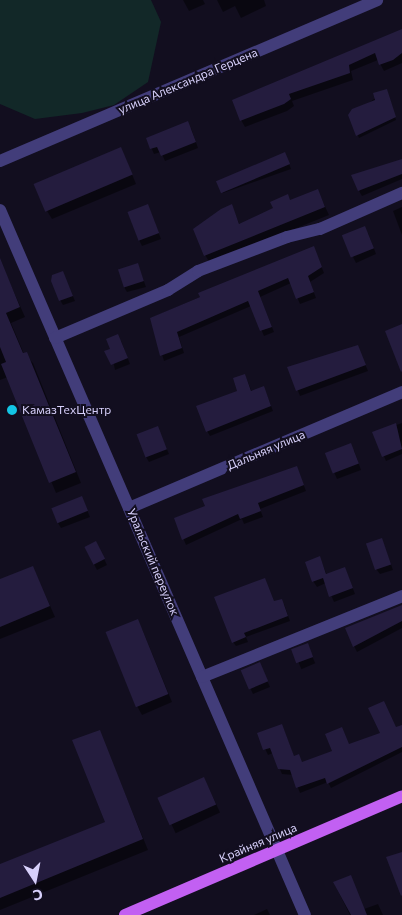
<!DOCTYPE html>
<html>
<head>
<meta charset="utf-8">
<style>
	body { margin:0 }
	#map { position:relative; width:402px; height:915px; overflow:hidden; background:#120e1f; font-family:Commissioner,sans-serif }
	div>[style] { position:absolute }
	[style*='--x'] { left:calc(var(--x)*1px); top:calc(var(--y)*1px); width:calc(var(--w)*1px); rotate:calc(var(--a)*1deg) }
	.green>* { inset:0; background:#122828 }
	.shadow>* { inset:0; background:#0007; transform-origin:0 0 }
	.building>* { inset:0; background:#241c3e; transform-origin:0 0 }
	.minor>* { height:12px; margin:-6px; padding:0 6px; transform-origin:6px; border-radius:6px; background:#423d7a }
	.major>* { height:12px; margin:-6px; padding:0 6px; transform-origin:6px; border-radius:6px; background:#c260f2 }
	.dots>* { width:14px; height:14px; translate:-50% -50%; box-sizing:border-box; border:2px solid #120e1f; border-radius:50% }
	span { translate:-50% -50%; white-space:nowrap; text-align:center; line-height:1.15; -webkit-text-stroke:4px #120e1f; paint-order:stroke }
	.street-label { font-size:12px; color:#d7d0fb }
	.poi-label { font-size:12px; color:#d7d0fb }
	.left { translate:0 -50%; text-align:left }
	.north { position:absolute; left:10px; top:855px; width:50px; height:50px; -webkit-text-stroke:4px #120e1f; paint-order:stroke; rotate:169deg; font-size:14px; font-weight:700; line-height:20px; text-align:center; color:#d7d0fb }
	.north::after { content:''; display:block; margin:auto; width:18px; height:22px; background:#d7d0fb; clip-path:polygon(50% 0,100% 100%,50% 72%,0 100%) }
</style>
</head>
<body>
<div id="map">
	<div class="green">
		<div style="clip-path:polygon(0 0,151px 0,161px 22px,148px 82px,114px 105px,82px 113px,35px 119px,0 104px)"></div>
	</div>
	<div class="shadow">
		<div style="clip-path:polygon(183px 0,203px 0,205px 4px,189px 11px)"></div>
		<div style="clip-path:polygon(217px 0,264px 0,266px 6px,241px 18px,235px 6px,223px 12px)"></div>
		<div style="clip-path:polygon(402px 30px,402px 63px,384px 71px,378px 60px,351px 71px,353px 80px,292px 101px,294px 106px,287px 111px,245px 127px,241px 120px)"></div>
		<div style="clip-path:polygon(387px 90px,396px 120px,359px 138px,350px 116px)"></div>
		<div style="clip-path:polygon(191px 128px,198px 148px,165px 161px,161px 152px,154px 154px,147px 138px)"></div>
		<div style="clip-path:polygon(125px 157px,136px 184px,52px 219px,47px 211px)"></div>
		<div style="clip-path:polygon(287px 158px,291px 169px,223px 193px,221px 188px)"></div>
		<div style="clip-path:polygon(402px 160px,402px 179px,362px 196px,359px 191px)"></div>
		<div style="clip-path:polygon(321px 198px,329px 215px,210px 263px,205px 255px,231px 206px,240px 225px,290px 201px)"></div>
		<div style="clip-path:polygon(148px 205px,161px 239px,142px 246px,139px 240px)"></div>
		<div style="clip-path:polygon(402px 207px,402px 235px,393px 211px)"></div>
		<div style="clip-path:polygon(368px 233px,376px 254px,356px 263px,353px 257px)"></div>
		<div style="clip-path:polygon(314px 248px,324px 273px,310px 282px,316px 298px,300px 304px,291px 283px,260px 297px,274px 332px,264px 336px,251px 306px,179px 337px,184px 353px,164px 361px,151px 318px)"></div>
		<div style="clip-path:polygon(0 261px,25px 317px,11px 323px,24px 354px,33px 363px,81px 483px,56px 493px,8px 377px,0 380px)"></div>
		<div style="clip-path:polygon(138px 265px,146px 287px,127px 292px,124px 287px)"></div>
		<div style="clip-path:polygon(63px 273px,75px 301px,63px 305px,60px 300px)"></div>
		<div style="clip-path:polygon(121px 341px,130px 364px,115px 370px,111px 350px)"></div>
		<div style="clip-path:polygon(358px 347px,368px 371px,300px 396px,289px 368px)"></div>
		<div style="clip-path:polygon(245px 375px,252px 392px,266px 393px,273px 411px,210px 436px,207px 431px,239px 392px)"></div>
		<div style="clip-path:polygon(402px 423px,402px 454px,386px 461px,374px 433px)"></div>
		<div style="clip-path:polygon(160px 433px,169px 454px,149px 462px,146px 457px)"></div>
		<div style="clip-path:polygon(354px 450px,361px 470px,337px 479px,326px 454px)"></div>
		<div style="clip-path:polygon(299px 473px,306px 491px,260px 509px,263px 517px,244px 524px,242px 519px,186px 545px,175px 518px)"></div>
		<div style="clip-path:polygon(84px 503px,90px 517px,61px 528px,58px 523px)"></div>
		<div style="clip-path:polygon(384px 545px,393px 570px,380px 574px,376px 569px)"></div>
		<div style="clip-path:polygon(85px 547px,99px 548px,107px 565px,97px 570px)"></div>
		<div style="clip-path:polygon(322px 563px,327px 575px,345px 568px,355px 594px,334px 602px,326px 583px,317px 587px,313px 581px)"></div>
		<div style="clip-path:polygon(33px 567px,55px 617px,0 639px,0 580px)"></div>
		<div style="clip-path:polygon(274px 603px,284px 604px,290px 621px,246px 637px,248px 642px,236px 646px,233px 642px)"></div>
		<div style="clip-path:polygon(402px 606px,402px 628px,357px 652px,354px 646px)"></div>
		<div style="clip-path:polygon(142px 629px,172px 702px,142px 715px,137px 706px)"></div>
		<div style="left:307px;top:644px;width:21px;height:15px;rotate:67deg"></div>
		<div style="clip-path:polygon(262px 669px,270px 687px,253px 694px,242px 671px)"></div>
		<div style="clip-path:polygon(402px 726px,402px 752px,331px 788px,328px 782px,300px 793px,293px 775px,282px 774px,273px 753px,268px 755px,258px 734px,284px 730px,294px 757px,302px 763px)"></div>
		<div style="clip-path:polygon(99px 731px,148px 850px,0 910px,0 866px,106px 822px)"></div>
		<div style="left:204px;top:778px;width:38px;height:49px;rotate:65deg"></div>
		<div style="clip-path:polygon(334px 883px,364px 909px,378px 904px,383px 915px,350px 915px)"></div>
		<div style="clip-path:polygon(267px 909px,270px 915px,254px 915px)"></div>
	</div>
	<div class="building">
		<div style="clip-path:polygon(402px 29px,402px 53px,393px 60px,379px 65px,375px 53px,349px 65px,350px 73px,289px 94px,291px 99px,284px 104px,240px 121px,232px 100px)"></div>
		<div style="clip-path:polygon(387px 89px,396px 117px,356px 136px,348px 115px,352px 109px,375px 100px,373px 93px)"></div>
		<div style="clip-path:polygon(188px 121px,196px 142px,161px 156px,157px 147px,150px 149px,146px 138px)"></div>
		<div style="left:121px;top:147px;width:30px;height:95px;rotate:67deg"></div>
		<div style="left:285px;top:152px;width:13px;height:75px;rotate:67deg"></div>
		<div style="clip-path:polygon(402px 159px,402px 174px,358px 191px,351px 175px)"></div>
		<div style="clip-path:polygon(318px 189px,325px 207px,204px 256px,193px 229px,221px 209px,232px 204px,239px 224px,273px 208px,270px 202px,288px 194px,290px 200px)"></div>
		<div style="left:148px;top:204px;width:31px;height:22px;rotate:69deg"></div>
		<div style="left:365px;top:226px;width:24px;height:25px;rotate:68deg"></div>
		<div style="clip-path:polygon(314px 246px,322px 267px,308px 276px,314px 292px,296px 299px,288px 278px,258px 291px,272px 327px,260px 331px,248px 301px,177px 332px,182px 348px,160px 356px,150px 318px,200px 297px,198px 293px)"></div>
		<div style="clip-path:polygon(0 258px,20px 307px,6px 313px,23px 353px,27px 352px,76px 472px,49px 483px,1px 364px,6px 362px,0 347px)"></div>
		<div style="left:138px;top:263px;width:19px;height:21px;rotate:72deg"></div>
		<div style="clip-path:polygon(63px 271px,73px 296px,59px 301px,51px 281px,52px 275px)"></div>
		<div style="clip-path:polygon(402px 324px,402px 371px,401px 372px,385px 331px)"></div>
		<div style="clip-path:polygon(118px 334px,128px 358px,111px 365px,104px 351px,110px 349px,106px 339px)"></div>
		<div style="clip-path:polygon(358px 345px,366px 365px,296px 391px,287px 367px)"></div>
		<div style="clip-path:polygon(245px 374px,251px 391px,264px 386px,271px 406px,206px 432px,196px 406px,237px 391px,233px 378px)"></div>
		<div style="clip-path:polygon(396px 423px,402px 449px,382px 457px,372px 432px)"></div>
		<div style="left:158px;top:426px;width:25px;height:23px;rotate:69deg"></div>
		<div style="left:351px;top:443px;width:22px;height:28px;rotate:69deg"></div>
		<div style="clip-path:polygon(297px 466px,304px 485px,258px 503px,261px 511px,240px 519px,238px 514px,182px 540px,174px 518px,205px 506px,202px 499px)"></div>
		<div style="left:82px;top:496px;width:16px;height:33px;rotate:68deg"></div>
		<div style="left:382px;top:538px;width:28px;height:17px;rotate:71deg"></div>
		<div style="left:96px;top:541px;width:20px;height:13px;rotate:63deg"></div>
		<div style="clip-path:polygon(320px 556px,326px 574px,345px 567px,353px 588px,329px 597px,323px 578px,312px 582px,305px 562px)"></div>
		<div style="clip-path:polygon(33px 566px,50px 606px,0 627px,0 579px)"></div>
		<div style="clip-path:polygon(265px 578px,274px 601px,282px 599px,288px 616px,244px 633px,246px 637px,232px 643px,214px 597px)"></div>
		<div style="clip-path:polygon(402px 605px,402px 621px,353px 647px,345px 628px)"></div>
		<div style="left:138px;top:619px;width:81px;height:35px;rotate:68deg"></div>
		<div style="left:308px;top:643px;width:15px;height:18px;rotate:70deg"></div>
		<div style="left:260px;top:662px;width:21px;height:21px;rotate:67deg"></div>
		<div style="clip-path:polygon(384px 701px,396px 727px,402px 725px,402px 747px,327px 784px,325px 778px,296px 788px,290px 770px,278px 769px,270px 748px,263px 750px,257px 733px,282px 724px,294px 756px,299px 754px,302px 762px,332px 751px,325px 734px,342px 727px,349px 744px,380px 733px,368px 708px)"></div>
		<div style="clip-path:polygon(100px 730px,143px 839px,0 898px,0 864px,105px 822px,72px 740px)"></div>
		<div style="left:204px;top:777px;width:30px;height:51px;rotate:66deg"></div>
		<div style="clip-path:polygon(402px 852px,402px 895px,401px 896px,386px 857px)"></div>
		<div style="clip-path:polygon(351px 875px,367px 915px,351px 915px,333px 882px)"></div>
	</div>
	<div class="minor">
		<div style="--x:0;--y:161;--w:410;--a:-23.1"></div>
		<div style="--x:0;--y:210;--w:768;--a:66.61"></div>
		<div style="--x:55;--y:338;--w:123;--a:-23"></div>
		<div style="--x:168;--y:290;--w:36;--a:-32"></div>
		<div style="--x:198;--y:271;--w:95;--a:-20.9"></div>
		<div style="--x:287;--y:237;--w:34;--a:-14"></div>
		<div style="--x:320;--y:229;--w:90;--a:-23.7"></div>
		<div style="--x:129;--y:508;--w:297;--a:-23"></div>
		<div style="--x:202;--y:677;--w:216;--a:-22"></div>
	</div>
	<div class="major">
		<div style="--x:125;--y:915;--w:301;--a:-23.2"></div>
	</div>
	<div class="dots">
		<div style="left:12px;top:410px;background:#13c5e4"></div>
	</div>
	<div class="street-label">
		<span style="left:188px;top:81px;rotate:-23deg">улица Александра Герцена</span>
		<span style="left:266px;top:450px;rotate:-23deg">Дальняя улица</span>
		<span style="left:153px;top:562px;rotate:67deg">Уральский переулок</span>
		<span style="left:258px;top:843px;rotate:-23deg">Крайняя улица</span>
	</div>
	<div class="poi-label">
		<span class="left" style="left:22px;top:410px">КамазТехЦентр</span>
	</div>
	<div class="north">С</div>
</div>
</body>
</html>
